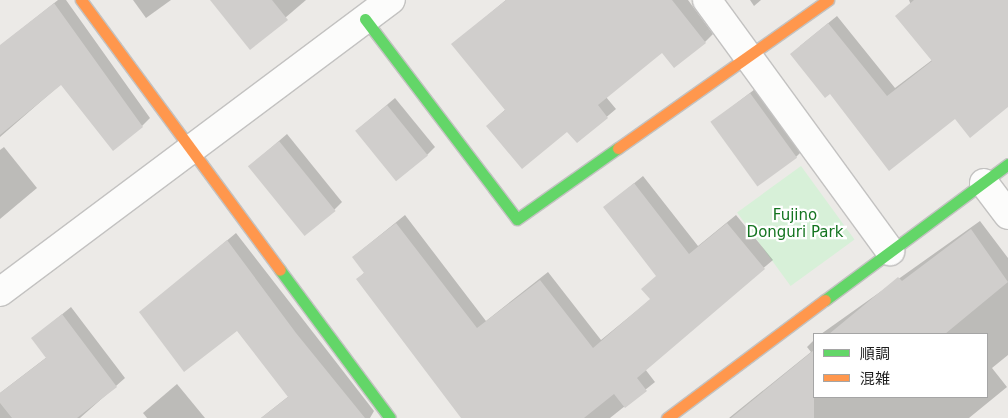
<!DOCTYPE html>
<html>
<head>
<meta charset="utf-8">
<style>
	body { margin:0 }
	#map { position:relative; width:1008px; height:418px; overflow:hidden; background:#eceae7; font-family:"DejaVu Sans","Noto Sans JP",sans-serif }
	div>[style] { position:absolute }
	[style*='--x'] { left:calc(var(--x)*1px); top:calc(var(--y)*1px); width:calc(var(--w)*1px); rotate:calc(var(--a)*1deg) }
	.park>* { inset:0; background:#d7f0d8; transform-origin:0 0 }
	.shadow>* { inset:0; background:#0003 }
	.building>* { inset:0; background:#d0cecc; transform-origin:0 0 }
	.roads { filter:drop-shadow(1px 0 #c3c2c1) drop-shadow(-1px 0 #c3c2c1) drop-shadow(0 1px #c3c2c1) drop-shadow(0 -1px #c3c2c1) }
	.street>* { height:28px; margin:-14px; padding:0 14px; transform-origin:14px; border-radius:14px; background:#fcfcfb }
	.fast>* { height:11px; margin:-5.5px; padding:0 5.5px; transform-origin:5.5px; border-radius:5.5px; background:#63d668 }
	.slow>* { height:11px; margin:-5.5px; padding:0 5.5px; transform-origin:5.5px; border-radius:5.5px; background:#ff974d }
	span { translate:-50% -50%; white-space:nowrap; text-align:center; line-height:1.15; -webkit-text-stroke:4.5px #fff; paint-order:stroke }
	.park-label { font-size:15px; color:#147420 }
	.legend { position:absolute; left:813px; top:333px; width:175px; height:65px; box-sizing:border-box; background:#fff; border:1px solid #a5a5a5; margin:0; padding:6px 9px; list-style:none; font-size:15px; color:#1e1e1e }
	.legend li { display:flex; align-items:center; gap:10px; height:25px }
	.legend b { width:25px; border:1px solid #a5a5a5 }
</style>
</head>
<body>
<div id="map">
	<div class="park">
		<div style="left:801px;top:166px;width:91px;height:79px;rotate:54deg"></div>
	</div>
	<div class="shadow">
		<div style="clip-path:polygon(58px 0,66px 0,150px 118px,142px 126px,61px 84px,0 137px,0 46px)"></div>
		<div style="clip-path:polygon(133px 0,171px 0,146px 18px)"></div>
		<div style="clip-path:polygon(212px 0,306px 0,250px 48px)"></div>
		<div style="clip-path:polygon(506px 0,688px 0,713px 34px,705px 42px,663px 51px,606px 97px,616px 109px,577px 142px,568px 130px,487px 126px,506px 109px,453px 44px)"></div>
		<div style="clip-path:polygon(750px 0,761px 0,754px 6px)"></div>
		<div style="clip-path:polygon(909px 0,1008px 0,1008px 86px,955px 118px,889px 169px,800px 46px,837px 16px,895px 88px,932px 60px)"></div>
		<div style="clip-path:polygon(759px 86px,804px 149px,796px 157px,712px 122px)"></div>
		<div style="clip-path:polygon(395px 98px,435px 147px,427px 155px,356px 131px)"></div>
		<div style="clip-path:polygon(287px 134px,342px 202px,334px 210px,250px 166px)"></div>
		<div style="clip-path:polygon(4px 147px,37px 188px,0 219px,0 150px)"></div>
		<div style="clip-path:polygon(643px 176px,698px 246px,736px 215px,773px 260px,645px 369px,655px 382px,610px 418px,464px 418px,358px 279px,365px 272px,353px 257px,405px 215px,486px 321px,548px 272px,601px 340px,651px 299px,658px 275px,605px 207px)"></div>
		<div style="clip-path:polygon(980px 221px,1008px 258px,1008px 355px,992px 368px,1007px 387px,969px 418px,729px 418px,811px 352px,807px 347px,814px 340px,814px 397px,987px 397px,987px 334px,821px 334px)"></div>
		<div style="clip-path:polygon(236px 233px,374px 411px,370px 418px,261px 418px,289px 396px,237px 330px,141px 312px)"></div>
		<div style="clip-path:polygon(71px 307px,125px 378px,80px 418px,0 418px,0 393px,47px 357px,33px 338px)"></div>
		<div style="clip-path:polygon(177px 384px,205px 418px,147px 418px,143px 413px)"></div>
	</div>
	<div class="building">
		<div style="clip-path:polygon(210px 0,272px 0,288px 20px,250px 50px)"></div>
		<div style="clip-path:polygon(506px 0,672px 0,706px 43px,674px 68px,662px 53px,598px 105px,608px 118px,577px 143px,567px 132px,522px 169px,486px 126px,505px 110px,451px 44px)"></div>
		<div style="clip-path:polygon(914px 0,1008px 0,1008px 107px,970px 138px,955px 119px,889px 171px,830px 94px,825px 98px,790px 54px,828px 23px,887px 96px,932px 61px,895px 16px)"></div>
		<div style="clip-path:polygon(54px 3px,143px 127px,113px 151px,61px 85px,0 135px,0 45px)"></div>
		<div style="left:750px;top:93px;width:80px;height:49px;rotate:54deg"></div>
		<div style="left:387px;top:105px;width:65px;height:41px;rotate:51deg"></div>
		<div style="left:279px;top:141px;width:90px;height:40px;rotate:51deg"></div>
		<div style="clip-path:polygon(634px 183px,689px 254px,727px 223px,765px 269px,637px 378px,647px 391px,625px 408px,614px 394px,584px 418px,461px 418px,356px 279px,364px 273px,352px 257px,396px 223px,477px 328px,540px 280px,593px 348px,650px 299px,641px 289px,656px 276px,603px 207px)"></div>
		<div style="clip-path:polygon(971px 229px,1008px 282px,945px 334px,829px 334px,898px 277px,902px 281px)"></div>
		<div style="clip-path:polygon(227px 240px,296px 333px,365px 418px,261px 418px,288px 397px,237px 331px,184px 372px,139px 312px)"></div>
		<div style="clip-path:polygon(62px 314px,117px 387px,77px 418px,12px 418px,0 403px,0 393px,46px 358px,31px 338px)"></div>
		<div style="clip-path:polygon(814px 350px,814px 418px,731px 418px)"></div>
	</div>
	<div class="roads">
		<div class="street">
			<div style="--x:707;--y:0;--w:311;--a:53.9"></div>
			<div style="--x:984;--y:183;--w:40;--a:53"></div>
			<div style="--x:0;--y:292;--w:488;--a:-36.8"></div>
		</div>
		<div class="fast">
			<div style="--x:365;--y:19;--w:251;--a:52.8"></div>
			<div style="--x:517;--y:219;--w:123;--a:-35.1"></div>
			<div style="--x:280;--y:270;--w:184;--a:53.4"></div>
			<div style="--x:825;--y:300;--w:228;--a:-36.6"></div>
		</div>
		<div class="slow">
			<div style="--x:81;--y:0;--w:335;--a:53.6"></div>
			<div style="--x:618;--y:148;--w:257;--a:-35.2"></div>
			<div style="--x:667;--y:418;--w:197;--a:-36.8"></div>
		</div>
	</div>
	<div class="park-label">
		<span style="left:795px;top:224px">Fujino<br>Donguri Park</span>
	</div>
	<ul class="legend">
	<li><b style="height:6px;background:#63d668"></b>順調</li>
	<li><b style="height:6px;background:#ff974d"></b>混雑</li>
	</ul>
</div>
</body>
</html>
